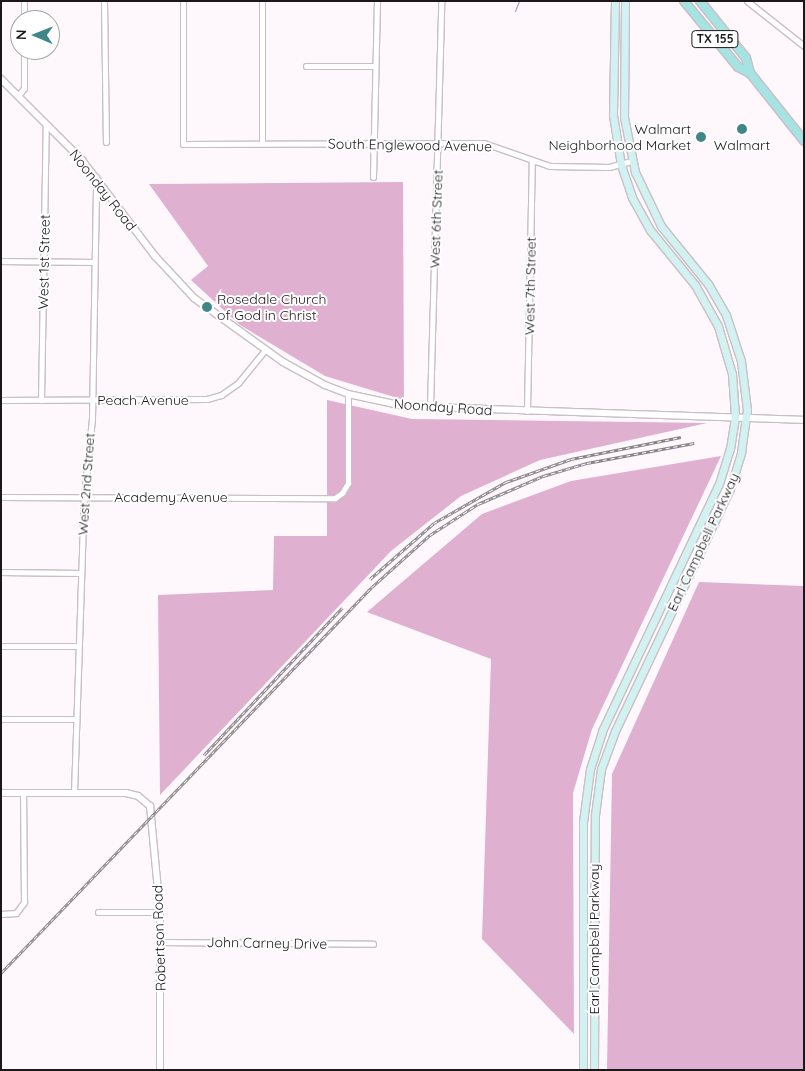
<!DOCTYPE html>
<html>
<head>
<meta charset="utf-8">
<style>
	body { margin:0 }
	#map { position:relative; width:805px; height:1071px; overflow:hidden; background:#fef7fc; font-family:Quicksand,sans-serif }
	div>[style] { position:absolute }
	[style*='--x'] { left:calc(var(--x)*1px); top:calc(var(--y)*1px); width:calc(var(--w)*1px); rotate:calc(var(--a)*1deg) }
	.forest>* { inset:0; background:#dfb0d0 }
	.stream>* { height:1px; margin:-0.5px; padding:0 0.5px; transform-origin:0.5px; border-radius:0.5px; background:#b98cab }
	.roads { filter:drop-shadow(1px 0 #c9bfc5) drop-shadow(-1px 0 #c9bfc5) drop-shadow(0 1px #c9bfc5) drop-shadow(0 -1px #c9bfc5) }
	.minor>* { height:5px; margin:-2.5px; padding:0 2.5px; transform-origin:2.5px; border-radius:2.5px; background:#fff }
	.tertiary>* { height:6px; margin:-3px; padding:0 3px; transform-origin:3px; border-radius:3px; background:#fff }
	.secondary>* { height:7px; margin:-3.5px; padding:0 3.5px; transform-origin:3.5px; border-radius:3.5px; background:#d2f1f1 }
	.primary>* { height:8px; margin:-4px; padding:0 4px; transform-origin:4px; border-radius:4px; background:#a6e3e3 }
	.rail>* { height:3px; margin-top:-1.5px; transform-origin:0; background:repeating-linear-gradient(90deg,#fff 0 4px,#8a8488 0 8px); box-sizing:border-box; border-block:1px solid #8a8488 }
	.dots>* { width:14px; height:14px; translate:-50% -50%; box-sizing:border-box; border:2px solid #fff; border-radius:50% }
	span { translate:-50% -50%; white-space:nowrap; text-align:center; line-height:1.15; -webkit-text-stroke:4px #fff; paint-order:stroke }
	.shield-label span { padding:1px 4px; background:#fff; border:1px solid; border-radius:4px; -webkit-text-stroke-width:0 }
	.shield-label { font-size:12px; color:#1c181a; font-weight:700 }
	.poi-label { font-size:14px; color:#1c181a }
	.right { translate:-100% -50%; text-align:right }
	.left { translate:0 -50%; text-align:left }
	.street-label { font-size:14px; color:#1c181a }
	.frame { position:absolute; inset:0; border:2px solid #1c181a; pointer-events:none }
	.north { position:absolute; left:10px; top:10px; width:50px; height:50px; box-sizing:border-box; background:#fff; border:1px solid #a4a3a3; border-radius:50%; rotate:271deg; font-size:14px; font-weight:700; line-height:20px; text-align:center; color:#1c181a }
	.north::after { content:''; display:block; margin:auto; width:18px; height:22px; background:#3f8787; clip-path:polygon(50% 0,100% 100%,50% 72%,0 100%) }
</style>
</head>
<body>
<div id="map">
	<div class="forest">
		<div style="clip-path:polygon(403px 182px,404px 400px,325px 376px,240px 325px,191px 280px,208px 266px,149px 184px)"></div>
		<div style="clip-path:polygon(327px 400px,412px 419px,707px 423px,540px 460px,461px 496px,391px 551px,160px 795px,158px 595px,273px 590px,274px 536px,327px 536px)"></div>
		<div style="clip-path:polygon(721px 456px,592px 729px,573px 793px,574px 1034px,482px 939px,491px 659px,367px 612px,482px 514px,571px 481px)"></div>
		<div style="clip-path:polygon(699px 582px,804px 586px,804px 1070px,607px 1070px,612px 774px)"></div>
	</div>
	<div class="stream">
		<div style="--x:515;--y:11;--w:11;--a:-68"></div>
	</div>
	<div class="roads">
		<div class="minor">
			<div style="--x:24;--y:1;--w:19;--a:90"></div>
			<div style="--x:104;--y:1;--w:141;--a:89.2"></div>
			<div style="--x:183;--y:1;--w:143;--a:90"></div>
			<div style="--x:183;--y:144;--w:301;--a:-0.2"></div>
			<div style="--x:484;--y:143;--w:70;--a:19.2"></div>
			<div style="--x:550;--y:166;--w:59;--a:1"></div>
			<div style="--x:609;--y:167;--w:24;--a:-15"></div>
			<div style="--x:262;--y:1;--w:142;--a:90"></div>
			<div style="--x:747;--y:1;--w:73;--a:38.3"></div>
			<div style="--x:306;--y:66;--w:69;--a:0"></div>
			<div style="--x:18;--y:96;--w:10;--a:-53"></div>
			<div style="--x:24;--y:88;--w:38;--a:-90"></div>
			<div style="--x:373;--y:177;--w:176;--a:-88.7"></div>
			<div style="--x:1;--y:261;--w:93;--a:0.6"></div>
			<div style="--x:1;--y:400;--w:206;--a:-0.3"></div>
			<div style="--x:207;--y:399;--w:15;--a:-16"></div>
			<div style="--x:221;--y:395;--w:21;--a:-35"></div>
			<div style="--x:238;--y:383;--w:43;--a:-50.7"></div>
			<div style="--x:41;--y:400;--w:276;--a:-89"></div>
			<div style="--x:430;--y:407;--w:406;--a:-88.4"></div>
			<div style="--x:527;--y:411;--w:250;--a:-88.9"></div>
			<div style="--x:1;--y:497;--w:334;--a:0.2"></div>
			<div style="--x:335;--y:498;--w:9;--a:-36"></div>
			<div style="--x:342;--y:493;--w:12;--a:-59"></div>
			<div style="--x:348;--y:483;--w:89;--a:-90"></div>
			<div style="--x:1;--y:572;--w:80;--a:0.7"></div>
			<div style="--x:1;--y:646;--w:77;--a:0"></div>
			<div style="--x:1;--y:719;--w:75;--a:0"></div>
			<div style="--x:74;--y:793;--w:296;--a:-88.1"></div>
			<div style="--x:84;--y:497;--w:79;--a:-84.2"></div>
			<div style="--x:92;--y:418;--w:241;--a:-89"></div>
			<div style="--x:98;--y:912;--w:62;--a:0"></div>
			<div style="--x:1;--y:914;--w:15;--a:-4"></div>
			<div style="--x:16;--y:913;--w:14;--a:-54"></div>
			<div style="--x:24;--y:902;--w:109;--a:-90.5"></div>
			<div style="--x:161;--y:942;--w:212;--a:0.5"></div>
		</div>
		<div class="tertiary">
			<div style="--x:1;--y:79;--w:115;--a:45"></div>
			<div style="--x:82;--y:160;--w:121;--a:52.8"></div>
			<div style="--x:155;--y:256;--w:57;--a:47.1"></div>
			<div style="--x:194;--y:298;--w:110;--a:35.7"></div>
			<div style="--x:283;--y:362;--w:48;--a:28.7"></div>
			<div style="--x:325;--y:385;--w:25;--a:21"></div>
			<div style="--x:348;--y:394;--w:57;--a:12.1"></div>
			<div style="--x:404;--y:406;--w:400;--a:2"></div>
			<div style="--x:1;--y:793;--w:125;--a:0"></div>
			<div style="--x:126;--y:793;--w:12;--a:14"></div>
			<div style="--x:138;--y:796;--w:16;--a:40"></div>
			<div style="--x:150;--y:806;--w:106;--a:84.6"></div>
			<div style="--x:160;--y:912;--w:158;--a:90"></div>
		</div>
		<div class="secondary">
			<div style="--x:583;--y:1070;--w:248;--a:-90"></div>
			<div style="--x:583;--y:822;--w:53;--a:-82.5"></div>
			<div style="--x:590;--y:769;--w:40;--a:-72"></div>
			<div style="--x:602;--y:731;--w:273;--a:-64.7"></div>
			<div style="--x:719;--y:484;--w:37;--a:-73"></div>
			<div style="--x:730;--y:449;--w:33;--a:-81"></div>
			<div style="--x:735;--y:416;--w:42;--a:-94.1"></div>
			<div style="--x:732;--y:374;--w:50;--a:-106.3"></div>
			<div style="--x:718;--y:326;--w:47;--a:-119.3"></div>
			<div style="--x:695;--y:285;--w:71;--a:-129.3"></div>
			<div style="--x:650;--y:230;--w:38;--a:-119"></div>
			<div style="--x:632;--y:197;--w:34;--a:-109"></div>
			<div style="--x:621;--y:165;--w:51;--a:-99.1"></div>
			<div style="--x:613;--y:115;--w:114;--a:-89"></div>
			<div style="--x:594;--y:1070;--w:255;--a:-89.8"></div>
			<div style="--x:595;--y:815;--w:46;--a:-82.6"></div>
			<div style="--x:601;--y:769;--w:40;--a:-69.8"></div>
			<div style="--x:615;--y:731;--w:268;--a:-64.6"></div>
			<div style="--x:730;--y:489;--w:39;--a:-73"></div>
			<div style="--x:741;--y:452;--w:42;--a:-81.9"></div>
			<div style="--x:747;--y:410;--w:49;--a:-97"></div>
			<div style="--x:741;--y:361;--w:48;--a:-108.1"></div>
			<div style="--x:726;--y:315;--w:36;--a:-120"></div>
			<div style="--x:708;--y:284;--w:75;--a:-129"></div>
			<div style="--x:661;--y:226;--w:60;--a:-115.7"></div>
			<div style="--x:635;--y:172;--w:56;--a:-101.3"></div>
			<div style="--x:624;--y:117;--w:116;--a:-89.5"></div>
		</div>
		<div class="primary">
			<div style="--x:684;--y:1;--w:85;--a:50.7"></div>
			<div style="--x:738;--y:67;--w:13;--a:27"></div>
			<div style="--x:750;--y:73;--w:87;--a:51.5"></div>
			<div style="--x:700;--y:1;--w:73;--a:51.1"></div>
			<div style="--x:746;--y:58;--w:16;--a:75"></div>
		</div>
	</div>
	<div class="rail">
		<div style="--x:370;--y:579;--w:85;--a:-41.2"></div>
		<div style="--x:434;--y:523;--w:83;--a:-29.7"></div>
		<div style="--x:506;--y:482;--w:69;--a:-19.5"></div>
		<div style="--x:571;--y:459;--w:112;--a:-11.3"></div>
		<div style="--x:204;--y:755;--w:202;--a:-46.8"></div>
		<div style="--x:1;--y:973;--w:535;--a:-46.14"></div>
		<div style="--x:372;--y:587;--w:78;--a:-41.9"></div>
		<div style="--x:430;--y:535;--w:57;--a:-32.9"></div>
		<div style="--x:478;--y:504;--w:71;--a:-23.3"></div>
		<div style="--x:543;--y:476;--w:46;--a:-16.5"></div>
		<div style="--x:587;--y:463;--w:109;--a:-10.6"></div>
	</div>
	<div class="dots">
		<div style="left:742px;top:129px;background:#3f8787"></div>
		<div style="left:701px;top:137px;background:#3f8787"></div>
		<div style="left:207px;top:307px;background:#3f8787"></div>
	</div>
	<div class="shield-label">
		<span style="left:715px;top:39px">TX 155</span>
	</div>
	<div class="poi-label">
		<span class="right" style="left:691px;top:137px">Walmart<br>Neighborhood Market</span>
		<span style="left:742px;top:145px">Walmart</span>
		<span class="left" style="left:217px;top:307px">Rosedale Church<br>of God in Christ</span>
	</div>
	<div class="street-label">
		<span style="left:410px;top:145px;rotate:1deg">South Englewood Avenue</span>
		<span style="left:103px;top:190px;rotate:52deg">Noonday Road</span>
		<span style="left:436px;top:219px;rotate:-88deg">West 6th Street</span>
		<span style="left:44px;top:262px;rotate:-89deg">West 1st Street</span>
		<span style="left:530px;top:286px;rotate:-89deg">West 7th Street</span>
		<span style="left:143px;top:400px">Peach Avenue</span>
		<span style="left:443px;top:407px;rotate:4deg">Noonday Road</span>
		<span style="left:86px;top:484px;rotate:-86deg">West 2nd Street</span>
		<span style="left:171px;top:497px">Academy Avenue</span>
		<span style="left:703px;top:542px;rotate:-65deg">Earl Campbell Parkway</span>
		<span style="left:159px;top:938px;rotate:-92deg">Robertson Road</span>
		<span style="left:594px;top:939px;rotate:-90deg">Earl Campbell Parkway</span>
		<span style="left:267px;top:943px;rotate:1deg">John Carney Drive</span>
	</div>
	<div class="frame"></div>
	<div class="north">N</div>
</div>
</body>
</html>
